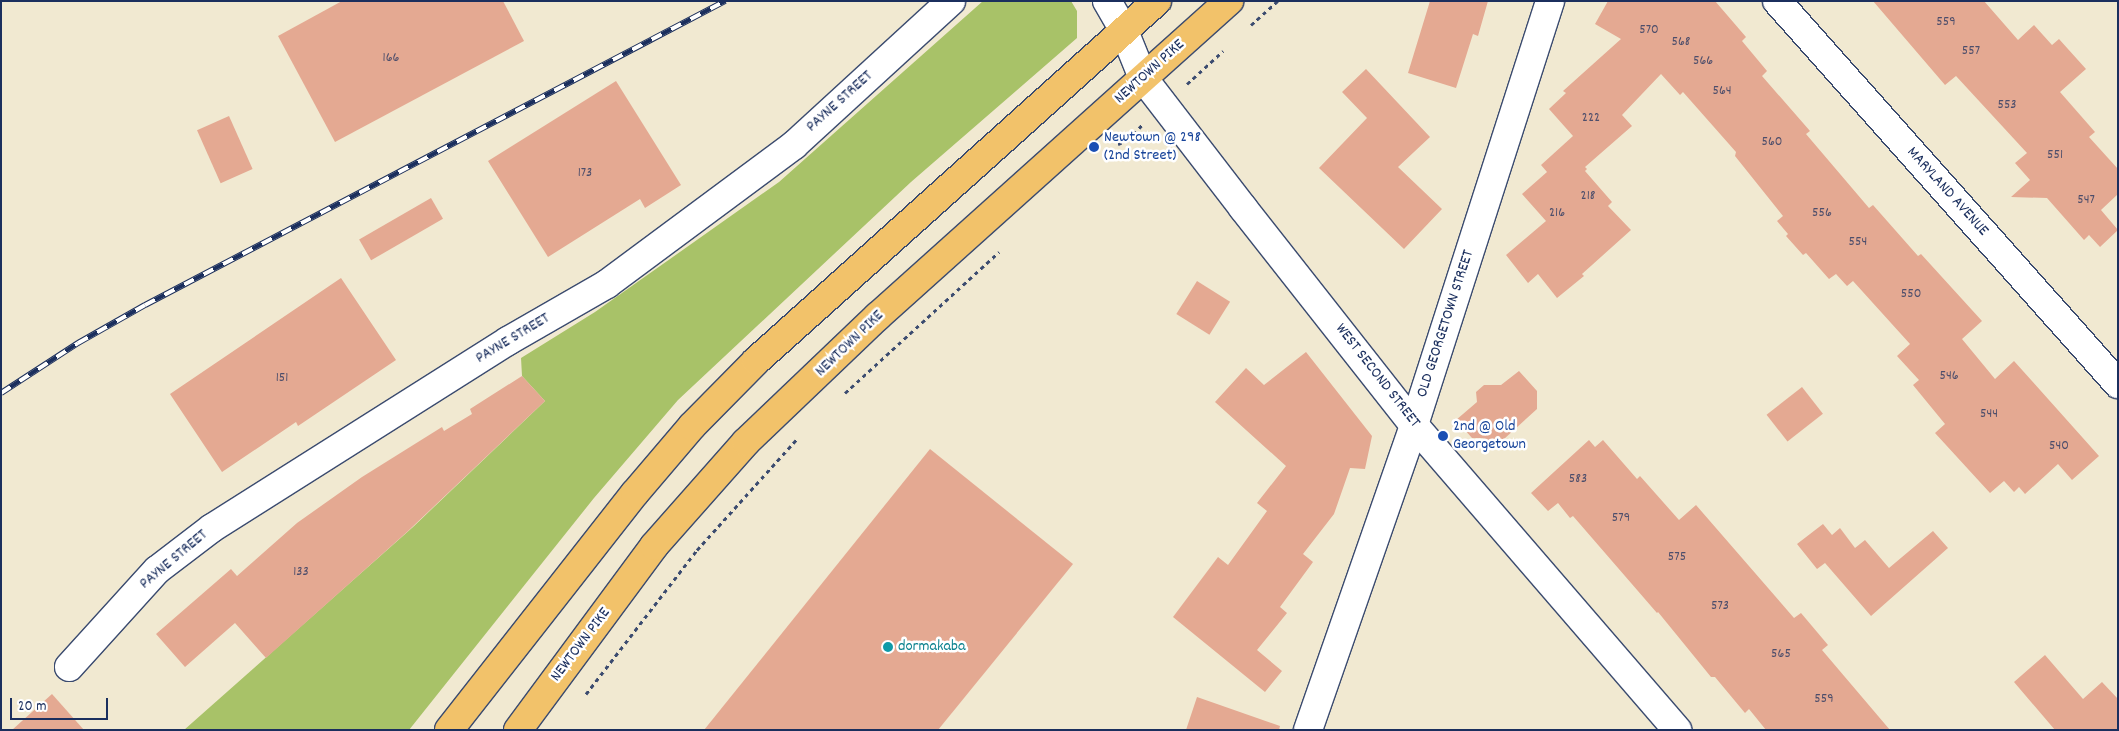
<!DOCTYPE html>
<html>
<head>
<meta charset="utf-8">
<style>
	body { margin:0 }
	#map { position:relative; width:2119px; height:731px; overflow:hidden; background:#f1e9d1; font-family:Dekko,sans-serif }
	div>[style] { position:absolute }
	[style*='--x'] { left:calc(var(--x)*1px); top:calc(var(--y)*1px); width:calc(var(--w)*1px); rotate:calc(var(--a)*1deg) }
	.green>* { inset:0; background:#a8c268 }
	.building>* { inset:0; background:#e4a992; transform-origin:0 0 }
	.path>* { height:3px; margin-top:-1.5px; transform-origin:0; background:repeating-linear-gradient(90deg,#3b4b6f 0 4px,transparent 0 8px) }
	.roads { filter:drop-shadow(1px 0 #3b4b6f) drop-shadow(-1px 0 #3b4b6f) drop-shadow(0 1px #3b4b6f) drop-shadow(0 -1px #3b4b6f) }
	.minor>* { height:28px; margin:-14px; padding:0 14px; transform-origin:14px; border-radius:14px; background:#fff }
	.tertiary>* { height:28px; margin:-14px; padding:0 14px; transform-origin:14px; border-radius:14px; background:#fff }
	.primary>* { height:28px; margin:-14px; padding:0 14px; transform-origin:14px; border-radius:14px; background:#f2c26a }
	.rail>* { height:5.5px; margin-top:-2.75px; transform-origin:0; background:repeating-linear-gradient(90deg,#fff 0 11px,#1b2f5e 0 22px); box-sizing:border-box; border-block:1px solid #1b2f5e }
	.dots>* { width:14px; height:14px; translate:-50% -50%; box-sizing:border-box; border:2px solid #fff; border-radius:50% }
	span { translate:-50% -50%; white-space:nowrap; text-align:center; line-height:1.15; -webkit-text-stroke:5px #fff; paint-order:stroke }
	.number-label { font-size:14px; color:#4d4e6b }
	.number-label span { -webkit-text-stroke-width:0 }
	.street-label { font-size:16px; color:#1b2f5e }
	.transit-label { font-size:16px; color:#164399 }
	.left { translate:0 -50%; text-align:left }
	.culture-label { font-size:16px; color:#0d838f }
	.frame { position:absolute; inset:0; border:2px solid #1b2f5e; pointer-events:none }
	.scale { position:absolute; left:10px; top:698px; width:98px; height:22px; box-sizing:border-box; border:2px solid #1b2f5e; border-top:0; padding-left:6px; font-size:15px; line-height:18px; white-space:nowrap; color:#1b2f5e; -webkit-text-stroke:4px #fff; paint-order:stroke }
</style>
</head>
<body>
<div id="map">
	<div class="green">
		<div style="clip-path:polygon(983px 1px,1071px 1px,1077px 11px,1077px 38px,911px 182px,678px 400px,594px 498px,409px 730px,184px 730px,413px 527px,545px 401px,522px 376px,521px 358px,595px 312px,779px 182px)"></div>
	</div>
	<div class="building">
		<div style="clip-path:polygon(342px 1px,503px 1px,524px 41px,335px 142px,278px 36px)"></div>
		<div style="clip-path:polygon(1430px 1px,1488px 1px,1478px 36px,1473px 34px,1456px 88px,1408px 73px)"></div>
		<div style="clip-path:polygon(1608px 1px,1715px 1px,1746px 37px,1742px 41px,1767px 71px,1762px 76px,1810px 131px,1806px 134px,1869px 208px,1873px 205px,1918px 256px,1921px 254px,1982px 321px,1962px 339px,1995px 379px,2014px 361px,2099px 456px,2072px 480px,2058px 464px,2025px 494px,2019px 487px,2014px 492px,2004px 481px,1990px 493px,1935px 433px,1945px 424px,1913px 385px,1919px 380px,1897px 356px,1910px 344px,1853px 281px,1847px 286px,1836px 274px,1829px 279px,1806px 253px,1803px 255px,1786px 236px,1788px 234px,1777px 221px,1783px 216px,1735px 156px,1736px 152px,1683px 92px,1680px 95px,1661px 74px,1622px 115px,1632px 126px,1585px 167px,1587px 169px,1585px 171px,1612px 202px,1608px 206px,1631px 230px,1582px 274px,1584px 276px,1557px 298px,1538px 274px,1528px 283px,1506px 255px,1546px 221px,1522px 194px,1547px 172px,1541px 165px,1573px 136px,1549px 109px,1566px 93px,1563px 91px,1621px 39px,1595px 24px)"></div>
		<div style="clip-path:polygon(1873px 1px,1984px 1px,2018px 40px,2034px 25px,2052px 45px,2059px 39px,2086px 69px,2060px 92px,2095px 132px,2089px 137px,2118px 169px,2118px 194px,2101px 210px,2118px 230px,2100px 247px,2089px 235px,2084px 240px,2047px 198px,2011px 197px,2030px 180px,2015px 163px,2027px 153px,1956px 76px,1945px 85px)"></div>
		<div style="clip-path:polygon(1366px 69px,1430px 137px,1398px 167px,1442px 209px,1404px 249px,1319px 168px,1367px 118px,1342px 92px)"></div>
		<div style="clip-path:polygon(616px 81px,681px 185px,645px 208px,640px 199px,548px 257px,488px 161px)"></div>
		<div style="left:229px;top:116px;width:58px;height:35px;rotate:66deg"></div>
		<div style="left:431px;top:198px;width:24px;height:83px;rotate:60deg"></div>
		<div style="clip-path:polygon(341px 278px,396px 360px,298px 426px,296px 422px,222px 472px,170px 394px)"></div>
		<div style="left:1197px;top:281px;width:39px;height:39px;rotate:32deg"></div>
		<div style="clip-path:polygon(1306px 352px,1372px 436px,1365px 469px,1350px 468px,1334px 514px,1303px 554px,1313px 562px,1280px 607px,1287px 613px,1257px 650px,1282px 671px,1265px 692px,1173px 617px,1218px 557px,1228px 565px,1267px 511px,1257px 503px,1286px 466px,1215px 402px,1246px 368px,1264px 385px)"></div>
		<div style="clip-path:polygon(1519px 371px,1537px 391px,1537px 409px,1493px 449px,1483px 438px,1472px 438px,1456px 420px,1477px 402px,1476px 392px,1484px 385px,1501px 385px)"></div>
		<div style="clip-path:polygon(522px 376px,545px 401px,407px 532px,266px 658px,235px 623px,185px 667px,156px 634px,231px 569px,237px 576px,297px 523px,362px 477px,442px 427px,444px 431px,472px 414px,470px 409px)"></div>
		<div style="left:1802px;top:387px;width:34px;height:45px;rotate:52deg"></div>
		<div style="clip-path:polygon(1589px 440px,1595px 447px,1603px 440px,1637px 479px,1640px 476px,1679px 520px,1696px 505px,1794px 618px,1801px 613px,1828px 645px,1822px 650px,1890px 730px,1766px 730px,1749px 709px,1745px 713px,1715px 677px,1711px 677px,1658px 612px,1657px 613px,1573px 516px,1570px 518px,1558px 503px,1548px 511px,1531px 493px)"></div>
		<div style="clip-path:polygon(930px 449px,1073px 564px,938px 730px,704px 730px)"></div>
		<div style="clip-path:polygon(1823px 524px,1832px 535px,1840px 528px,1855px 548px,1865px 540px,1889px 568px,1933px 531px,1948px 548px,1871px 616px,1825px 563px,1817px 569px,1797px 544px)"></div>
		<div style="clip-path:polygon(2045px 655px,2083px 699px,2102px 682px,2118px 699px,2118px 730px,2055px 730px,2014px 682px)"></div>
		<div style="clip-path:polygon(52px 694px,84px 730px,12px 730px)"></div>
		<div style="clip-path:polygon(1197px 697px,1280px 726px,1279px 730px,1186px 730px)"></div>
	</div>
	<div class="path">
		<div style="--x:1251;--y:25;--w:36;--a:-42"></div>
		<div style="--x:1187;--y:84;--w:49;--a:-42.5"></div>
		<div style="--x:1118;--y:144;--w:11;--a:-22"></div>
		<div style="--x:1128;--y:140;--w:21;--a:-47"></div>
		<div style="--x:845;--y:393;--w:209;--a:-42.5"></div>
		<div style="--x:586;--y:694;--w:182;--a:-52.4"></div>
		<div style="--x:697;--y:550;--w:149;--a:-48"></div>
	</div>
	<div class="roads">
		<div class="minor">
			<div style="--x:1107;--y:1;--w:34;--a:60"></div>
			<div style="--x:1777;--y:1;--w:513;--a:48.32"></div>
			<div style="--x:69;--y:667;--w:131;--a:-47.8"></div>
			<div style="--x:157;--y:570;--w:69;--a:-37.4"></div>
			<div style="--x:212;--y:528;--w:350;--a:-32.3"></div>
			<div style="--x:508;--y:341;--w:114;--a:-29.9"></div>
			<div style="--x:607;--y:284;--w:233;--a:-36.6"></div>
			<div style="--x:794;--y:145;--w:213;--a:-42.5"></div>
			<div style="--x:1308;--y:730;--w:323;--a:-70.8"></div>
			<div style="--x:1414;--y:425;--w:445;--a:-72.2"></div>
		</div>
		<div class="tertiary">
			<div style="--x:1124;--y:31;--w:51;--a:68"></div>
			<div style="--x:1143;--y:78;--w:164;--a:52.4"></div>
			<div style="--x:1243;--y:208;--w:276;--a:51.8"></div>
			<div style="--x:1414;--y:425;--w:403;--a:49.2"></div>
		</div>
		<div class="primary">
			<div style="--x:449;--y:730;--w:301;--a:-51.9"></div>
			<div style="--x:635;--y:493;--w:88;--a:-49.6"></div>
			<div style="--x:692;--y:426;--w:91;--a:-45.4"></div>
			<div style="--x:756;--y:361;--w:539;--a:-41.92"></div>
			<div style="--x:518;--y:730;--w:229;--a:-53.5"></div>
			<div style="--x:654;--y:546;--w:139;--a:-48.5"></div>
			<div style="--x:746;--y:442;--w:182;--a:-43.7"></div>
			<div style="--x:878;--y:316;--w:472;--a:-41.9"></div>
		</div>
	</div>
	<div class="rail">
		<div style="--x:1;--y:393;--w:92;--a:-33"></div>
		<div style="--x:78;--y:343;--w:77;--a:-29.6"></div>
		<div style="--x:145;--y:305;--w:655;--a:-27.66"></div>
	</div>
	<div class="dots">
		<div style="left:1094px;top:147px;background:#1a4fb4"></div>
		<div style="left:1443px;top:436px;background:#1a4fb4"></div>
		<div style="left:888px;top:647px;background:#0f9aa8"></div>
	</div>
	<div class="number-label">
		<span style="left:1946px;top:22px">559</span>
		<span style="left:1649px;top:30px">570</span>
		<span style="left:1681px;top:42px">568</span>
		<span style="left:1971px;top:51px">557</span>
		<span style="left:391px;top:58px">166</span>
		<span style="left:1703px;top:61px">566</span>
		<span style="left:1722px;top:91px">564</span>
		<span style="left:2007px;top:105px">553</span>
		<span style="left:1591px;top:118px">222</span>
		<span style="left:1772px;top:142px">560</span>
		<span style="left:2055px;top:155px">551</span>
		<span style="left:585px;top:173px">173</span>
		<span style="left:1588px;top:196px">218</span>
		<span style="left:2086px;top:200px">547</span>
		<span style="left:1557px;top:213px">216</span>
		<span style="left:1822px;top:213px">556</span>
		<span style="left:1858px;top:242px">554</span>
		<span style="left:1911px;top:294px">550</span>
		<span style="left:1949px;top:376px">546</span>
		<span style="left:282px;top:378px">151</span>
		<span style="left:1989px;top:414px">544</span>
		<span style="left:2059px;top:446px">540</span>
		<span style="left:1578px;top:479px">583</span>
		<span style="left:1621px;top:518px">579</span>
		<span style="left:1677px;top:557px">575</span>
		<span style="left:301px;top:572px">133</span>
		<span style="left:1720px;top:606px">573</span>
		<span style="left:1781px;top:654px">565</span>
		<span style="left:1824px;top:699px">559</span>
	</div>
	<div class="street-label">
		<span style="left:1150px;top:72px;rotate:-42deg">NEWTOWN PIKE</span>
		<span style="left:840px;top:102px;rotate:-42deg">PAYNE STREET</span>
		<span style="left:1947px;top:192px;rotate:48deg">MARYLAND AVENUE</span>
		<span style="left:1446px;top:324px;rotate:-72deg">OLD GEORGETOWN STREET</span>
		<span style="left:513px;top:339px;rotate:-31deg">PAYNE STREET</span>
		<span style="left:850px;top:344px;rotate:-44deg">NEWTOWN PIKE</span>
		<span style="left:1377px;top:376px;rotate:52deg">WEST SECOND STREET</span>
		<span style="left:174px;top:560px;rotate:-40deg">PAYNE STREET</span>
		<span style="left:581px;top:645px;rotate:-53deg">NEWTOWN PIKE</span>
	</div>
	<div class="transit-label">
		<span class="left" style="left:1104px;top:147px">Newtown @ 298<br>(2nd Street)</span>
		<span class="left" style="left:1453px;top:436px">2nd @ Old<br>Georgetown</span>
	</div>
	<div class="culture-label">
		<span class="left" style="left:898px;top:647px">dormakaba</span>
	</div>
	<div class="frame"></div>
	<div class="scale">20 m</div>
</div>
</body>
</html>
